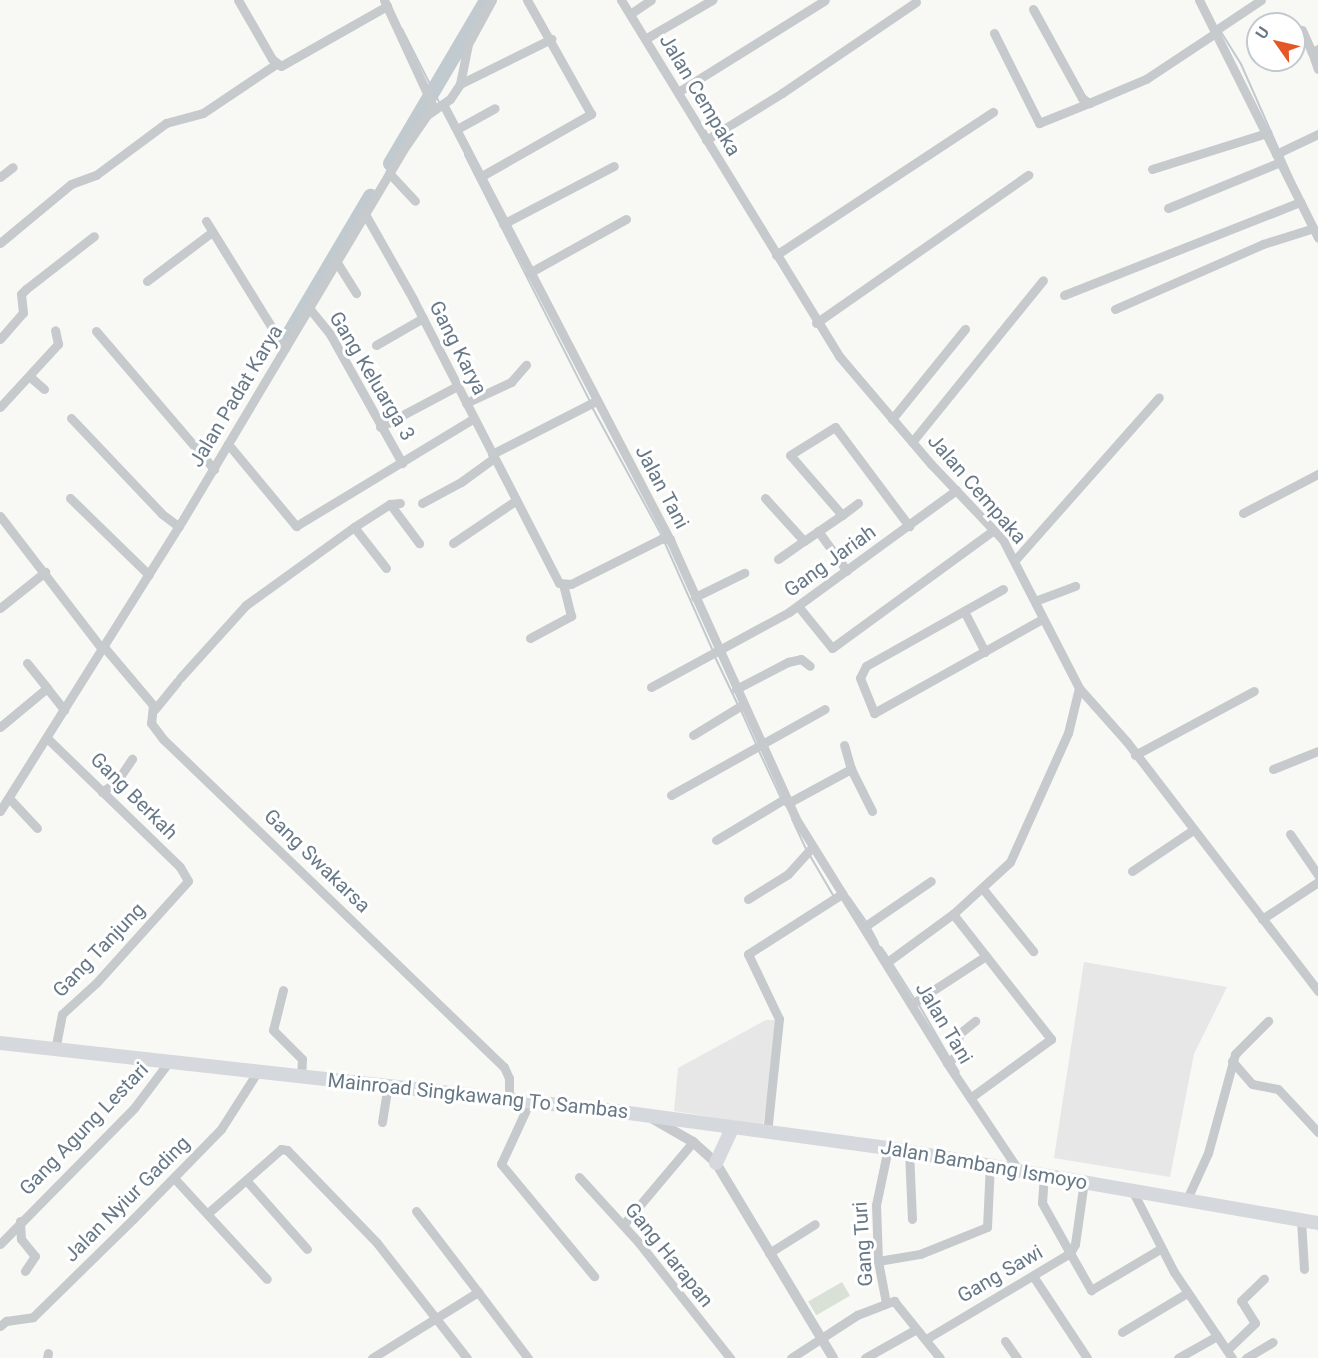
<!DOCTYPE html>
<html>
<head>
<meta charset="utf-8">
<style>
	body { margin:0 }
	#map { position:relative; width:1318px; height:1358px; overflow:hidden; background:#f8f8f5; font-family:Roboto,sans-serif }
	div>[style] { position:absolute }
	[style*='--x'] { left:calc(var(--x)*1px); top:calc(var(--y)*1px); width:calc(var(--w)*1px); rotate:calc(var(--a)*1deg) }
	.built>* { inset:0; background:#e6e7e6 }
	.green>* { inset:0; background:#d9e0d6; transform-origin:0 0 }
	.stream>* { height:2px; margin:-1px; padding:0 1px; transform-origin:1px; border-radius:1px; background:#c0cacf }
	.river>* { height:15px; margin:-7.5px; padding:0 7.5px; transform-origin:7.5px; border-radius:7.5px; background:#c0cacf }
	.minor>* { height:9px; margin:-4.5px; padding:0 4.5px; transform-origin:4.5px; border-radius:4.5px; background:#c6cacd }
	.tertiary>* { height:10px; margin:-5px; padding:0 5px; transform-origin:5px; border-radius:5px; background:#c6cacd }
	.primary>* { height:14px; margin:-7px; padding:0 7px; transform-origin:7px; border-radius:7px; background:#d5d9dd }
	span { translate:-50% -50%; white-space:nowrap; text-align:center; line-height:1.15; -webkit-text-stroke:6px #fff; paint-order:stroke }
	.street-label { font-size:20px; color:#677887 }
	.north { position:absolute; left:1246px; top:12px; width:60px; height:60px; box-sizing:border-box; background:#fff; border:2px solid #c2c9cf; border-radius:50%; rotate:304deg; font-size:16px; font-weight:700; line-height:24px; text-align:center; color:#677887 }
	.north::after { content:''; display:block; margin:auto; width:21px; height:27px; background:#e65727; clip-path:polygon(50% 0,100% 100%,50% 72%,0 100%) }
</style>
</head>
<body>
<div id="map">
	<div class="built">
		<div style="clip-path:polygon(1084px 962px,1227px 987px,1194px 1054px,1170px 1177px,1054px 1158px)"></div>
		<div style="clip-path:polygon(766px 1020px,778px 1020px,763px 1125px,674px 1111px,678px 1068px)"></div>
	</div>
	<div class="green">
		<div style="left:842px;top:1282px;width:16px;height:39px;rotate:60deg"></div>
	</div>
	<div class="stream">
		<div style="--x:402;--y:29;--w:84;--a:63.1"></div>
		<div style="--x:1221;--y:32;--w:38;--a:58"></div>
		<div style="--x:1241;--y:64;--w:94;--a:66.2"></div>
		<div style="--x:465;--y:155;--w:276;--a:63.1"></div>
		<div style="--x:1282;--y:155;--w:24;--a:66"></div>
		<div style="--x:592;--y:407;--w:147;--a:61.5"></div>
		<div style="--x:664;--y:541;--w:120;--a:66"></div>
		<div style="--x:715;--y:657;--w:51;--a:64.4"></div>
		<div style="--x:740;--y:708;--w:39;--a:66"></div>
		<div style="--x:758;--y:749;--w:54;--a:64.9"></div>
		<div style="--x:792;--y:819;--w:33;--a:65"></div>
		<div style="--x:809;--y:854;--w:48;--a:59.7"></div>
		<div style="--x:849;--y:897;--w:29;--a:55"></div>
		<div style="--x:869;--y:926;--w:19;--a:62"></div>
		<div style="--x:881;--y:947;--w:12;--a:55"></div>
		<div style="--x:891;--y:962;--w:45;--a:57.7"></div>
		<div style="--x:919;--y:1005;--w:60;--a:60"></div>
		<div style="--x:952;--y:1061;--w:13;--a:58"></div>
	</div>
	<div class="river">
		<div style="--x:390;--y:163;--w:189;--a:-59.5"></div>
		<div style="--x:283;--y:343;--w:171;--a:-59.4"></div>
	</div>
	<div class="minor">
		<div style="--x:238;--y:0;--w:68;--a:60"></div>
		<div style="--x:272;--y:59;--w:11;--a:38"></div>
		<div style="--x:281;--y:66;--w:122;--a:-29.5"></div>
		<div style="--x:384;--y:0;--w:119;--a:65.2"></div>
		<div style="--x:621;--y:0;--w:417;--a:58.5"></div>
		<div style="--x:839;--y:356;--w:142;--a:49.6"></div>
		<div style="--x:931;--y:464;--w:105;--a:46.5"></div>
		<div style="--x:1003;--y:540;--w:166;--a:62.8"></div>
		<div style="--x:1079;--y:688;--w:72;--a:48.4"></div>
		<div style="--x:1127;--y:742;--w:314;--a:52.5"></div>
		<div style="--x:1199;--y:0;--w:266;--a:63.4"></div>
		<div style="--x:1033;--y:9;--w:102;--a:61.2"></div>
		<div style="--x:1082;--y:98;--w:9;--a:36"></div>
		<div style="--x:1089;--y:103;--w:62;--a:-22.8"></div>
		<div style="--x:1146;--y:79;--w:85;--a:-33.5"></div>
		<div style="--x:630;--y:14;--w:25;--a:-34"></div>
		<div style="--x:1216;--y:30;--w:54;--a:-33.7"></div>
		<div style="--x:1302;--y:30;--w:24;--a:66"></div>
		<div style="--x:994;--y:33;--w:101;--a:63.4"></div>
		<div style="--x:1039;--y:123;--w:54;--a:-21.8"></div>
		<div style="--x:645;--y:39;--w:78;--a:-30.2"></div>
		<div style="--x:1318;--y:49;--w:7;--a:153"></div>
		<div style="--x:1312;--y:52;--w:18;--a:71"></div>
		<div style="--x:460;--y:84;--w:102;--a:-26.3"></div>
		<div style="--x:678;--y:92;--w:173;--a:-32"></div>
		<div style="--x:443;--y:104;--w:494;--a:62.5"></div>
		<div style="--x:671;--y:542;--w:304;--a:65.7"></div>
		<div style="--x:796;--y:819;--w:287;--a:58.2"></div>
		<div style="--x:947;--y:1063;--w:126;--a:56.3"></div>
		<div style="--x:457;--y:129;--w:43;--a:-28.9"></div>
		<div style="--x:706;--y:140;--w:89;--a:-31.7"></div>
		<div style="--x:782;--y:93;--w:162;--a:-34.2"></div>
		<div style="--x:1276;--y:154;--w:47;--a:-25.5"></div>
		<div style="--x:1152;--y:169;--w:121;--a:-17.4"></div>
		<div style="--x:389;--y:173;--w:38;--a:47"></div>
		<div style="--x:0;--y:177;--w:16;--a:-38"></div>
		<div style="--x:480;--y:177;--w:128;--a:-29.6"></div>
		<div style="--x:591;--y:114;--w:131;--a:-119.3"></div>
		<div style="--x:1168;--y:208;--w:121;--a:-22.3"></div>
		<div style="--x:365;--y:214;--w:98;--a:60.5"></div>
		<div style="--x:413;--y:299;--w:319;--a:62.8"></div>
		<div style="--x:559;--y:583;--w:12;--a:5"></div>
		<div style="--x:571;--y:584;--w:101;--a:-26.6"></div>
		<div style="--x:661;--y:539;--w:9;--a:0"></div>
		<div style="--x:206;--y:221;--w:150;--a:58.3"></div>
		<div style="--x:503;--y:224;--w:125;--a:-27.6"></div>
		<div style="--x:0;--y:243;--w:92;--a:-39.7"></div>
		<div style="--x:71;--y:184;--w:27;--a:-20"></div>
		<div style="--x:96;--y:175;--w:87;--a:-36.6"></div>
		<div style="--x:166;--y:123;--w:38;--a:-15"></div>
		<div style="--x:203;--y:113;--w:88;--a:-33.9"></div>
		<div style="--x:776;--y:255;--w:260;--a:-33.4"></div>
		<div style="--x:336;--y:261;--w:38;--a:58"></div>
		<div style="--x:529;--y:273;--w:111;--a:-29.1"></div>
		<div style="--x:147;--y:281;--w:81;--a:-37"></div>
		<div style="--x:1064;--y:295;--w:254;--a:-21.5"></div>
		<div style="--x:309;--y:308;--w:33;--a:51"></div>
		<div style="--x:330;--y:334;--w:148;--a:60.8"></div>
		<div style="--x:1115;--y:309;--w:162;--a:-23.7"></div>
		<div style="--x:1263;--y:244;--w:50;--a:-17.4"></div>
		<div style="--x:816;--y:323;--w:259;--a:-34.9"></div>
		<div style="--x:96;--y:331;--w:182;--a:49.5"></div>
		<div style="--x:0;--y:339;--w:35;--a:-49"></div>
		<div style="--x:23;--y:313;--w:19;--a:-96"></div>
		<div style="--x:21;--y:294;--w:7;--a:-45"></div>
		<div style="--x:26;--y:289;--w:86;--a:-37.9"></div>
		<div style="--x:376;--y:345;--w:54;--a:-29.9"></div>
		<div style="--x:29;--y:376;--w:20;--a:41"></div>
		<div style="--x:466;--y:403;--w:50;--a:-25"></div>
		<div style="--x:511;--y:382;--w:23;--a:-49"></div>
		<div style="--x:0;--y:407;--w:86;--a:-47.4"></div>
		<div style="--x:58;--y:344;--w:14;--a:-102"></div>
		<div style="--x:71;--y:418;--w:132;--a:46.5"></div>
		<div style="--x:162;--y:514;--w:21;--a:37"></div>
		<div style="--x:892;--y:419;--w:116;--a:-51"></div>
		<div style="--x:380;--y:427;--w:87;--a:-28"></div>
		<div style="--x:912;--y:442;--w:208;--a:-51"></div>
		<div style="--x:228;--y:444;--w:107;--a:50.3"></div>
		<div style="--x:296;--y:526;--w:207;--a:-31.2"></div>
		<div style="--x:492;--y:454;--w:117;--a:-27"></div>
		<div style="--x:70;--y:498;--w:110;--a:44.3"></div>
		<div style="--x:765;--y:498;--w:58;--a:47.8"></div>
		<div style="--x:804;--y:541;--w:46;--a:-34.4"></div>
		<div style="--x:422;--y:503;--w:44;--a:-28.3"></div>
		<div style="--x:461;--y:482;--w:41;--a:-36"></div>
		<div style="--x:858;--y:503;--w:20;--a:143"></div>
		<div style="--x:842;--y:515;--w:79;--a:-130.9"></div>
		<div style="--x:790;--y:455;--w:53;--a:-31.9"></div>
		<div style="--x:835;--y:427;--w:124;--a:53.2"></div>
		<div style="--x:390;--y:504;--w:49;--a:53.4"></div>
		<div style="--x:1243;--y:513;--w:85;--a:-27.5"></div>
		<div style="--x:0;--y:516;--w:168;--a:52.5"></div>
		<div style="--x:354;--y:527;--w:52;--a:52"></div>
		<div style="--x:818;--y:531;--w:49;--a:54.1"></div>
		<div style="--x:453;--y:543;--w:75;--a:-34.1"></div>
		<div style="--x:778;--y:559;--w:32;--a:-35"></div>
		<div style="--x:1015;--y:560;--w:217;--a:-48.5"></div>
		<div style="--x:1003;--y:589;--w:157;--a:150.7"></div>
		<div style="--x:866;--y:666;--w:13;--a:117"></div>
		<div style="--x:860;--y:678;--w:38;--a:68"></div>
		<div style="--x:874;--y:713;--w:193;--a:-29.2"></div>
		<div style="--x:695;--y:597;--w:55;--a:-26.1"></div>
		<div style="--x:1035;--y:601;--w:43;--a:-20.6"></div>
		<div style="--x:798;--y:606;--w:54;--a:51"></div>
		<div style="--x:832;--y:648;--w:200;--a:-36.1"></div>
		<div style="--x:0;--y:608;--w:58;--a:-38.7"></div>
		<div style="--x:964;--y:611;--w:46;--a:62.9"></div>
		<div style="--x:530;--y:638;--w:47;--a:-28.2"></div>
		<div style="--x:571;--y:616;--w:32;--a:-104"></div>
		<div style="--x:104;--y:647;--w:76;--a:49.8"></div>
		<div style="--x:153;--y:705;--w:18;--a:96"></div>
		<div style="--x:151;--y:723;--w:20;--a:53"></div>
		<div style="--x:163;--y:739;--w:473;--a:43.9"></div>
		<div style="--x:504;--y:1067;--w:12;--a:66"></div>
		<div style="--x:509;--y:1078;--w:21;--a:90"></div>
		<div style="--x:27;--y:663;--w:32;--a:51"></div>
		<div style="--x:180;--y:678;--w:98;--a:-47.9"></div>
		<div style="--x:246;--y:605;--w:133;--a:-35.8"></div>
		<div style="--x:354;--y:527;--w:43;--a:-32.6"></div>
		<div style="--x:390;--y:504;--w:10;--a:-6"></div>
		<div style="--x:651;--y:687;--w:157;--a:-28.5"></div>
		<div style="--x:789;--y:612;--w:207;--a:-36.1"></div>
		<div style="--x:736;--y:689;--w:59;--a:-27.4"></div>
		<div style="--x:788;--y:662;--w:13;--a:-13"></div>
		<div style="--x:801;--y:659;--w:11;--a:38"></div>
		<div style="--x:155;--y:709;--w:35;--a:-51"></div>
		<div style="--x:0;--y:727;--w:61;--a:-39.7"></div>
		<div style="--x:47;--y:688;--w:28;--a:52"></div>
		<div style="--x:693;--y:735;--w:57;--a:-31.5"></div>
		<div style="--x:47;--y:738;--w:185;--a:44.1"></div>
		<div style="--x:180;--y:867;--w:16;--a:60"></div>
		<div style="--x:188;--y:881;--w:137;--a:132"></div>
		<div style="--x:96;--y:983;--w:46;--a:137.6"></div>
		<div style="--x:62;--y:1014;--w:36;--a:101"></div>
		<div style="--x:1135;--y:755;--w:135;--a:-28.3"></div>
		<div style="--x:851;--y:769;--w:47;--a:63.4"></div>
		<div style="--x:1273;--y:769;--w:48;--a:-21.8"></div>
		<div style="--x:102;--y:792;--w:19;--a:-36"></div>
		<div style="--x:117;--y:781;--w:27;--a:-56"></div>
		<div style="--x:671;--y:795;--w:176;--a:-29.2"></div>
		<div style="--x:9;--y:798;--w:41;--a:47"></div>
		<div style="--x:788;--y:803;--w:72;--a:-28.4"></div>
		<div style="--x:851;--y:769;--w:25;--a:-106"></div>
		<div style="--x:0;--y:811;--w:342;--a:-57.9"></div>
		<div style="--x:182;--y:521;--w:432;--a:-59.2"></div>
		<div style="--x:403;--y:150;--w:42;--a:-55.6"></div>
		<div style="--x:427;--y:115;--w:28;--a:-35"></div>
		<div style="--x:450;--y:99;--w:18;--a:-56"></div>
		<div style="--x:460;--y:84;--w:41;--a:-78.7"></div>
		<div style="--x:468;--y:44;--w:50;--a:-61.4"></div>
		<div style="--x:1290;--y:834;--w:50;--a:55.7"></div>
		<div style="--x:716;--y:840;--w:82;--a:-31"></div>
		<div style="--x:1132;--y:871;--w:73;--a:-33.9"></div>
		<div style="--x:983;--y:889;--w:80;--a:51.1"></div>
		<div style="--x:748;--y:899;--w:47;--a:-32"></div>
		<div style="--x:788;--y:874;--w:36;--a:-48"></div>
		<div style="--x:953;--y:914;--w:159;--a:51.9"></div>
		<div style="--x:1051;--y:1039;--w:100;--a:143.9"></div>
		<div style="--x:1262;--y:919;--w:67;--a:-33.5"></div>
		<div style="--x:864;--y:927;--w:81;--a:-34.5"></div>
		<div style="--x:886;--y:963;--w:83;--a:-36.2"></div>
		<div style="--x:953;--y:914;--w:77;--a:-42.4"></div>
		<div style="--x:1010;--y:862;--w:141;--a:-65.8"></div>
		<div style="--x:1068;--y:733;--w:46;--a:-76.3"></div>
		<div style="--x:283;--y:990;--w:41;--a:104"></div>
		<div style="--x:273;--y:1030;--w:41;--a:45"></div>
		<div style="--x:302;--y:1059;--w:17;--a:93"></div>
		<div style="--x:912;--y:1004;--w:88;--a:-33"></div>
		<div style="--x:1232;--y:1061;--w:30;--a:49"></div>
		<div style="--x:1252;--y:1084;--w:26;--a:11"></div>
		<div style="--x:1278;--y:1089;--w:59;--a:47.1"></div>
		<div style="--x:947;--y:1063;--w:13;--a:-39"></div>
		<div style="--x:957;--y:1055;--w:21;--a:-85"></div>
		<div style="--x:959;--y:1034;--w:21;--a:-39"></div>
		<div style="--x:530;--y:1101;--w:69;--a:114.7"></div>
		<div style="--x:501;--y:1164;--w:146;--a:50.3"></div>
		<div style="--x:382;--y:1122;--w:36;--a:-81"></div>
		<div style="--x:767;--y:1133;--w:115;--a:-84"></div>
		<div style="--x:779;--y:1019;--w:72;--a:-115.5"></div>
		<div style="--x:748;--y:954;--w:112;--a:-32.6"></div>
		<div style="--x:909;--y:1151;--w:68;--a:87.5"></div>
		<div style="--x:579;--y:1177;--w:89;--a:47.7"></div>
		<div style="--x:639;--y:1243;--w:147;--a:51.6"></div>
		<div style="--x:174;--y:1178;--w:137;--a:47.4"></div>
		<div style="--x:246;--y:1180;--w:92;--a:48.5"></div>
		<div style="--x:1084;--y:1181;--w:64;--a:98.1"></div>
		<div style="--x:1075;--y:1244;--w:10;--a:119"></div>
		<div style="--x:1070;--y:1253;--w:43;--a:60.4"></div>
		<div style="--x:1091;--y:1290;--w:80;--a:-30.7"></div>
		<div style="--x:1132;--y:1190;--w:92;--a:62.9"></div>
		<div style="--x:1174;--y:1272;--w:104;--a:56"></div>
		<div style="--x:1187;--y:1199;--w:51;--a:-65.5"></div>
		<div style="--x:1208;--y:1153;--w:103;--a:-74.7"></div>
		<div style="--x:1235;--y:1054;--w:47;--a:-45"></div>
		<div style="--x:208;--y:1213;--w:97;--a:-41.2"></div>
		<div style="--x:281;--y:1149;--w:6;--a:9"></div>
		<div style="--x:287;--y:1150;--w:129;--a:45.9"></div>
		<div style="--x:377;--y:1243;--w:146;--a:52"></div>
		<div style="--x:1301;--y:1220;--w:49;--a:86.5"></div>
		<div style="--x:20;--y:1221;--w:18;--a:87"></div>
		<div style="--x:21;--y:1239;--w:22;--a:51"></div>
		<div style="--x:35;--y:1256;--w:18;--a:124"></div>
		<div style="--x:623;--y:1225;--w:109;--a:-49.9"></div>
		<div style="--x:0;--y:1244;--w:191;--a:-45.4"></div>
		<div style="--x:134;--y:1108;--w:56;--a:-52.9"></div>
		<div style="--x:769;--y:1253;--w:54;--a:-32.2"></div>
		<div style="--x:878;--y:1261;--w:43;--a:-9.5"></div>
		<div style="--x:920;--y:1254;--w:72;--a:-21.9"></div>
		<div style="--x:987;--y:1227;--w:63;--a:-87.3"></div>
		<div style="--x:1033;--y:1276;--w:98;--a:56.6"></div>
		<div style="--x:478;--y:1292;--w:83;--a:52.9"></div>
		<div style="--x:886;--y:1303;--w:43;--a:-100.8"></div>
		<div style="--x:878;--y:1261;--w:56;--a:-92"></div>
		<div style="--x:876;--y:1205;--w:58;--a:-78.1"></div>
		<div style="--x:0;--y:1326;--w:8;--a:-40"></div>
		<div style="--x:6;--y:1321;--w:27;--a:-8"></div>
		<div style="--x:33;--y:1317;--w:140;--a:-44.4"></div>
		<div style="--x:133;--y:1219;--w:126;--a:-45.6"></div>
		<div style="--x:221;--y:1129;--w:69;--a:-57.5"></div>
		<div style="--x:1122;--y:1332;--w:76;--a:-31"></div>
		<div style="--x:926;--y:1339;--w:168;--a:-30.8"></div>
		<div style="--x:1070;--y:1253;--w:57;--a:-119.2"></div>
		<div style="--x:1042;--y:1203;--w:29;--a:-86"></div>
		<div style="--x:1005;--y:1341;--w:21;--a:55"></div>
		<div style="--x:1227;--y:1350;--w:39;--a:-44"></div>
		<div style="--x:1255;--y:1323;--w:26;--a:-122"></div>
		<div style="--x:1241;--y:1301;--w:32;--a:-44"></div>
		<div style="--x:47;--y:1358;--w:5;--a:-79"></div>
		<div style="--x:372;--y:1358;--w:125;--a:-31.9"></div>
		<div style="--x:478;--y:1292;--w:102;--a:-127.4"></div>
		<div style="--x:791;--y:1358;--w:79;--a:-33.1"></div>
		<div style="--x:857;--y:1315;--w:40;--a:-21"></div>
		<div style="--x:894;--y:1301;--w:73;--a:51.1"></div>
		<div style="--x:865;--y:1358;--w:55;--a:-29.4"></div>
		<div style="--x:1178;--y:1358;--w:45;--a:-29.4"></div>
		<div style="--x:1246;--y:1358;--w:31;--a:-31"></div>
	</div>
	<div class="tertiary">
		<div style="--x:653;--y:1119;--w:46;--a:29.9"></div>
		<div style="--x:693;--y:1142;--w:31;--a:42"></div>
		<div style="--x:716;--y:1163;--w:227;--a:59"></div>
	</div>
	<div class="primary">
		<div style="--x:0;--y:1043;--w:618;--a:6.32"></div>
		<div style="--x:614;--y:1111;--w:276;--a:7.7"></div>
		<div style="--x:888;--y:1148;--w:436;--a:9.9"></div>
		<div style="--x:716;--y:1163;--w:38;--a:-65"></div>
	</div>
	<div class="street-label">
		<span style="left:700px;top:95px;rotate:59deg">Jalan Cempaka</span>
		<span style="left:458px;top:348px;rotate:63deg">Gang Karya</span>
		<span style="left:372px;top:376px;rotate:59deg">Gang Keluarga 3</span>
		<span style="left:236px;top:396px;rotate:-59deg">Jalan Padat Karya</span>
		<span style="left:662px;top:487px;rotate:62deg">Jalan Tani</span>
		<span style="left:977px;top:489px;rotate:49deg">Jalan Cempaka</span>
		<span style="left:830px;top:561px;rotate:-36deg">Gang Jariah</span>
		<span style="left:134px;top:796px;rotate:45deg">Gang Berkah</span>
		<span style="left:317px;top:861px;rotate:44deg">Gang Swakarsa</span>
		<span style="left:99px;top:950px;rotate:-46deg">Gang Tanjung</span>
		<span style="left:944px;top:1023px;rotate:59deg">Jalan Tani</span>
		<span style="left:478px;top:1096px;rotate:6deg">Mainroad Singkawang To Sambas</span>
		<span style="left:84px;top:1129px;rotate:-46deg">Gang Agung Lestari</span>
		<span style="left:984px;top:1165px;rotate:10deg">Jalan Bambang Ismoyo</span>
		<span style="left:127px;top:1199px;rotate:-45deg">Jalan Nyiur Gading</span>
		<span style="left:863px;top:1244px;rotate:-94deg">Gang Turi</span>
		<span style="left:669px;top:1255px;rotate:51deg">Gang Harapan</span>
		<span style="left:1000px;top:1274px;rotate:-30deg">Gang Sawi</span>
	</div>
	<div class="north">U</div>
</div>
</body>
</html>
